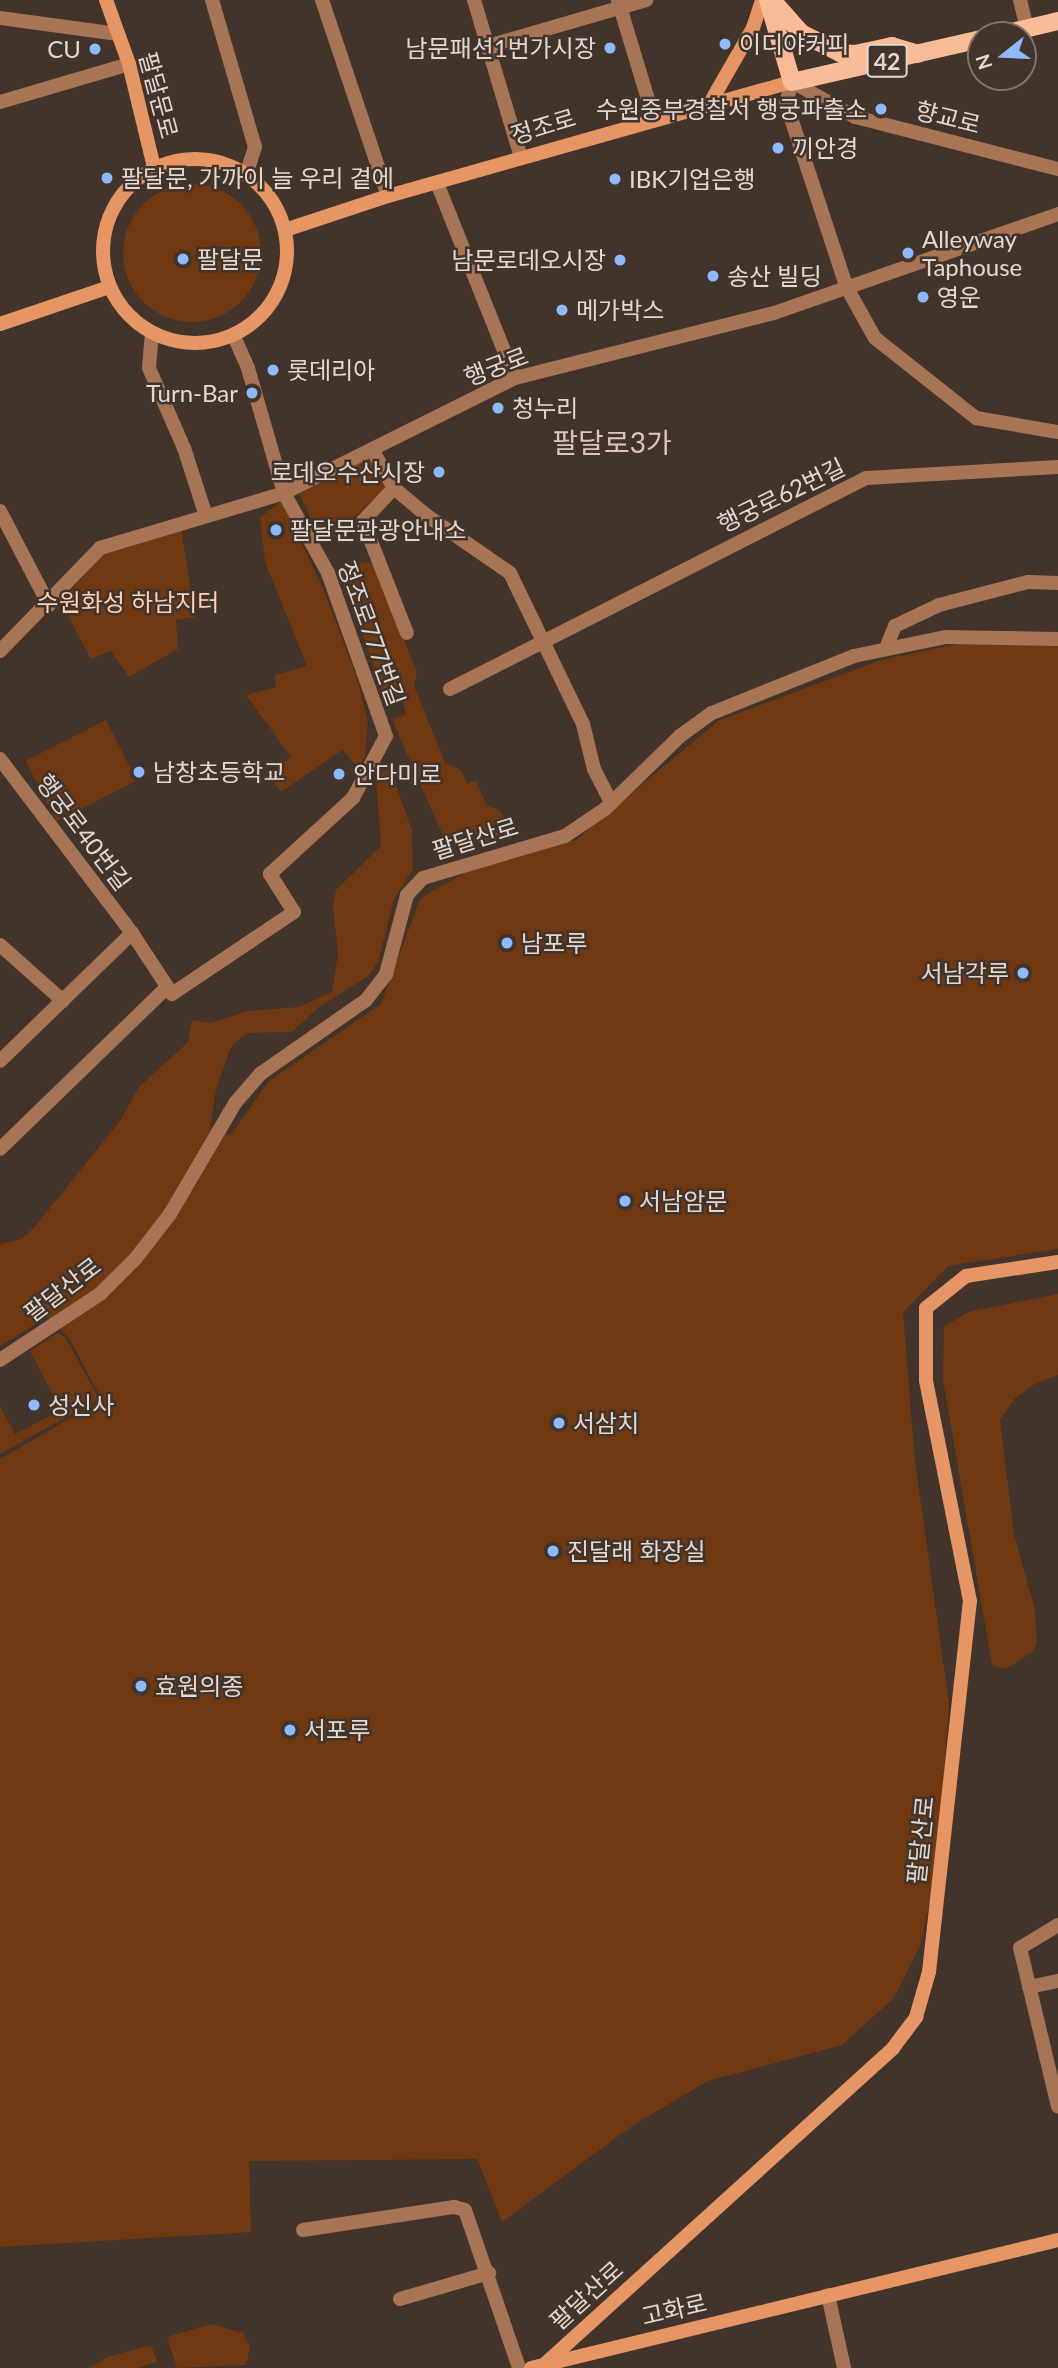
<!DOCTYPE html>
<html>
<head>
<meta charset="utf-8">
<style>
	body { margin:0 }
	#map { position:relative; width:1058px; height:2368px; overflow:hidden; background:#42332b; font-family:Lato,"Noto Sans KR",sans-serif }
	div>[style] { position:absolute }
	[style*='--x'] { left:calc(var(--x)*1px); top:calc(var(--y)*1px); width:calc(var(--w)*1px); rotate:calc(var(--a)*1deg) }
	.green>* { inset:0; background:#703912; transform-origin:0 0 }
	.round { border-radius:50% }
	.street>* { height:14px; margin:-7px; padding:0 7px; transform-origin:7px; border-radius:7px; background:#a77456 }
	.secondary>* { height:14px; margin:-7px; padding:0 7px; transform-origin:7px; border-radius:7px; background:#e69564 }
	.secondary>.ring { margin:-7px; padding:0; box-sizing:content-box; background:none; border:14px solid #e69564; border-radius:50% }
	.primary>* { height:18px; margin:-9px; padding:0 9px; transform-origin:9px; border-radius:9px; background:#fabb97 }
	.dots>* { width:19px; height:19px; translate:-50% -50%; box-sizing:border-box; border:4px solid #42332b; border-radius:50% }
	span { translate:-50% -50%; white-space:nowrap; text-align:center; line-height:1.15; -webkit-text-stroke:5px #42332b; paint-order:stroke }
	.shield-label span { padding:2px 5px; background:#42332b; border:2px solid; border-radius:5px; -webkit-text-stroke-width:0 }
	.shield-label { font-size:23px; color:#e1d8d2; font-weight:700 }
	.poi-label { font-size:24px; color:#e1d8d2 }
	.left { translate:0 -50%; text-align:left }
	.right { translate:-100% -50%; text-align:right }
	.street-label { font-size:24px; color:#e1d8d2 }
	.park-label { font-size:24px; color:#fbd2ba }
	.quarter-label { font-size:28px; color:#d9c7bd }
	.north { position:absolute; left:967px; top:21px; width:70px; height:70px; box-sizing:border-box; background:#42332b; border:2px solid #82756e; border-radius:50%; rotate:252deg; font-size:19px; font-weight:700; line-height:28px; text-align:center; color:#e1d8d2 }
	.north::after { content:''; display:block; margin:auto; width:24px; height:32px; background:#8eb9fd; clip-path:polygon(50% 0,100% 100%,50% 72%,0 100%) }
</style>
</head>
<body>
<div id="map">
	<div class="green">
		<div class="round" style="left:123px;top:184px;width:138px;height:138px"></div>
		<div style="clip-path:polygon(370px 457px,386px 487px,334px 537px,321px 539px,299px 494px)"></div>
		<div style="clip-path:polygon(282px 501px,324px 591px,356px 675px,368px 722px,365px 757px,357px 767px,342px 750px,281px 792px,268px 775px,291px 757px,246px 695px,276px 687px,275px 675px,307px 666px,265px 562px,260px 517px)"></div>
		<div style="clip-path:polygon(181px 527px,195px 617px,176px 620px,178px 649px,129px 677px,111px 651px,91px 659px,61px 603px,105px 551px)"></div>
		<div style="clip-path:polygon(351px 562px,373px 563px,417px 672px,414px 686px,445px 763px,461px 770px,467px 784px,476px 781px,487px 806px,499px 810px,507px 822px,511px 839px,455px 844px,445px 840px,392px 720px,406px 714px,402px 700px,387px 705px,341px 571px)"></div>
		<div style="clip-path:polygon(963px 643px,1058px 645px,1058px 1249px,948px 1266px,903px 1312px,915px 1461px,949px 1703px,938px 1863px,920px 1946px,894px 1998px,842px 2045px,708px 2081px,635px 2124px,502px 2222px,477px 2159px,249px 2161px,251px 2232px,0 2247px,0 1459px,102px 1400px,69px 1338px,47px 1317px,0 1346px,0 1244px,21px 1239px,34px 1228px,120px 1121px,139px 1087px,188px 1042px,192px 1020px,211px 1023px,248px 1011px,299px 1007px,332px 992px,338px 954px,333px 906px,336px 890px,381px 846px,376px 778px,385px 770px,390px 768px,412px 831px,413px 869px,394px 899px,378px 962px,368px 976px,318px 1008px,292px 1032px,246px 1033px,231px 1047px,216px 1089px,210px 1128px,231px 1135px,269px 1081px,381px 1004px,420px 899px,429px 893px,490px 859px,576px 840px,718px 721px,881px 660px)"></div>
		<div style="left:106px;top:720px;width:68px;height:90px;rotate:63deg"></div>
		<div style="clip-path:polygon(1058px 1294px,1058px 1375px,1033px 1385px,1014px 1399px,1000px 1420px,1014px 1534px,1035px 1610px,1037px 1642px,1034px 1651px,1006px 1669px,992px 1665px,943px 1380px,944px 1327px,968px 1312px)"></div>
		<div style="clip-path:polygon(58px 1333px,66px 1338px,99px 1399px,0 1454px,0 1407px,15px 1434px,61px 1410px,30px 1351px)"></div>
		<div style="clip-path:polygon(211px 2324px,243px 2333px,250px 2347px,246px 2365px,177px 2368px,167px 2337px)"></div>
		<div style="clip-path:polygon(151px 2345px,157px 2362px,137px 2368px,90px 2368px,107px 2357px)"></div>
	</div>
	<div class="street">
		<div style="--x:212;--y:0;--w:153;--a:73.7"></div>
		<div style="--x:255;--y:147;--w:28;--a:108"></div>
		<div style="--x:322;--y:0;--w:207;--a:71.4"></div>
		<div style="--x:474;--y:0;--w:165;--a:73.4"></div>
		<div style="--x:618;--y:0;--w:124;--a:73.2"></div>
		<div style="--x:1020;--y:0;--w:30;--a:76"></div>
		<div style="--x:0;--y:18;--w:119;--a:7.7"></div>
		<div style="--x:488;--y:46;--w:165;--a:-16.2"></div>
		<div style="--x:0;--y:102;--w:134;--a:-16.4"></div>
		<div style="--x:1058;--y:169;--w:210;--a:-165.6"></div>
		<div style="--x:855;--y:117;--w:72;--a:-150.9"></div>
		<div style="--x:792;--y:82;--w:22;--a:106"></div>
		<div style="--x:786;--y:103;--w:195;--a:71.8"></div>
		<div style="--x:847;--y:288;--w:57;--a:60.8"></div>
		<div style="--x:875;--y:338;--w:129;--a:38.4"></div>
		<div style="--x:976;--y:418;--w:83;--a:9.7"></div>
		<div style="--x:437;--y:183;--w:210;--a:68.2"></div>
		<div style="--x:152;--y:333;--w:35;--a:95"></div>
		<div style="--x:149;--y:368;--w:87;--a:66.4"></div>
		<div style="--x:184;--y:448;--w:71;--a:72.1"></div>
		<div style="--x:373;--y:451;--w:43;--a:60.4"></div>
		<div style="--x:394;--y:488;--w:42;--a:40.2"></div>
		<div style="--x:426;--y:515;--w:102;--a:34.6"></div>
		<div style="--x:510;--y:573;--w:168;--a:64.2"></div>
		<div style="--x:583;--y:724;--w:46;--a:76.3"></div>
		<div style="--x:594;--y:769;--w:38;--a:63"></div>
		<div style="--x:394;--y:488;--w:45;--a:133.2"></div>
		<div style="--x:363;--y:521;--w:120;--a:68.6"></div>
		<div style="--x:0;--y:511;--w:106;--a:62.5"></div>
		<div style="--x:886;--y:648;--w:24;--a:-68"></div>
		<div style="--x:895;--y:626;--w:49;--a:-25.5"></div>
		<div style="--x:939;--y:605;--w:92;--a:-14.5"></div>
		<div style="--x:1028;--y:582;--w:30;--a:2"></div>
		<div style="--x:0;--y:651;--w:144;--a:-45.8"></div>
		<div style="--x:100;--y:548;--w:192;--a:-16.6"></div>
		<div style="--x:284;--y:493;--w:258;--a:-26.5"></div>
		<div style="--x:515;--y:378;--w:267;--a:-14.1"></div>
		<div style="--x:774;--y:313;--w:301;--a:-19.2"></div>
		<div style="--x:450;--y:689;--w:466;--a:-26.9"></div>
		<div style="--x:866;--y:478;--w:192;--a:-3.3"></div>
		<div style="--x:0;--y:759;--w:218;--a:52.8"></div>
		<div style="--x:132;--y:933;--w:73;--a:56.7"></div>
		<div style="--x:172;--y:994;--w:147;--a:-33.9"></div>
		<div style="--x:294;--y:912;--w:45;--a:-122.3"></div>
		<div style="--x:270;--y:874;--w:113;--a:-42.5"></div>
		<div style="--x:353;--y:798;--w:70;--a:-62"></div>
		<div style="--x:386;--y:736;--w:173;--a:-109.6"></div>
		<div style="--x:328;--y:573;--w:91;--a:-118.8"></div>
		<div style="--x:284;--y:493;--w:130;--a:-106.1"></div>
		<div style="--x:248;--y:368;--w:35;--a:-114"></div>
		<div style="--x:0;--y:945;--w:84;--a:41.6"></div>
		<div style="--x:0;--y:1061;--w:184;--a:-44.1"></div>
		<div style="--x:0;--y:1149;--w:233;--a:-44.1"></div>
		<div style="--x:0;--y:1360;--w:120;--a:-33.4"></div>
		<div style="--x:100;--y:1294;--w:51;--a:-45"></div>
		<div style="--x:136;--y:1258;--w:56;--a:-52.3"></div>
		<div style="--x:170;--y:1214;--w:129;--a:-59.6"></div>
		<div style="--x:235;--y:1103;--w:38;--a:-49"></div>
		<div style="--x:260;--y:1074;--w:129;--a:-34.9"></div>
		<div style="--x:366;--y:1000;--w:33;--a:-52"></div>
		<div style="--x:386;--y:974;--w:82;--a:-75.1"></div>
		<div style="--x:407;--y:895;--w:23;--a:-47"></div>
		<div style="--x:423;--y:878;--w:148;--a:-16.5"></div>
		<div style="--x:565;--y:836;--w:48;--a:-34"></div>
		<div style="--x:605;--y:809;--w:105;--a:-44.2"></div>
		<div style="--x:680;--y:736;--w:39;--a:-36"></div>
		<div style="--x:712;--y:713;--w:153;--a:-21.9"></div>
		<div style="--x:854;--y:656;--w:94;--a:-11.7"></div>
		<div style="--x:946;--y:637;--w:112;--a:1"></div>
		<div style="--x:1058;--y:1925;--w:44;--a:148.8"></div>
		<div style="--x:1020;--y:1948;--w:163;--a:76.5"></div>
		<div style="--x:1029;--y:1987;--w:30;--a:-12"></div>
		<div style="--x:303;--y:2230;--w:153;--a:-8.7"></div>
		<div style="--x:454;--y:2207;--w:11;--a:15"></div>
		<div style="--x:465;--y:2210;--w:167;--a:71.1"></div>
		<div style="--x:828;--y:2295;--w:75;--a:77.6"></div>
		<div style="--x:400;--y:2299;--w:93;--a:-16.3"></div>
	</div>
	<div class="secondary">
		<div style="--x:106;--y:0;--w:68;--a:70.2"></div>
		<div style="--x:129;--y:64;--w:106;--a:76.4"></div>
		<div style="--x:710;--y:103;--w:86;--a:-60.2"></div>
		<div style="--x:753;--y:28;--w:29;--a:-72"></div>
		<div class="ring" style="left:103px;top:159px;width:170px;height:170px"></div>
		<div style="--x:285;--y:230;--w:108;--a:-18.3"></div>
		<div style="--x:388;--y:196;--w:420;--a:-15.8"></div>
		<div style="--x:0;--y:324;--w:115;--a:-18.7"></div>
		<div style="--x:546;--y:2363;--w:469;--a:-42.2"></div>
		<div style="--x:893;--y:2048;--w:39;--a:-53"></div>
		<div style="--x:916;--y:2017;--w:47;--a:-73.9"></div>
		<div style="--x:929;--y:1972;--w:373;--a:-83.7"></div>
		<div style="--x:970;--y:1601;--w:225;--a:-101.3"></div>
		<div style="--x:926;--y:1380;--w:72;--a:-90"></div>
		<div style="--x:926;--y:1308;--w:51;--a:-38.7"></div>
		<div style="--x:966;--y:1276;--w:93;--a:-8.7"></div>
		<div style="--x:531;--y:2368;--w:542;--a:-13.65"></div>
	</div>
	<div class="primary">
		<div style="--x:768;--y:0;--w:85;--a:73.7"></div>
		<div style="--x:792;--y:82;--w:194;--a:-12.8"></div>
		<div style="--x:772;--y:0;--w:44;--a:48.7"></div>
		<div style="--x:801;--y:33;--w:44;--a:27.1"></div>
		<div style="--x:840;--y:53;--w:15;--a:4"></div>
		<div style="--x:855;--y:54;--w:38;--a:-12"></div>
		<div style="--x:892;--y:46;--w:27;--a:17"></div>
		<div style="--x:999;--y:35;--w:61;--a:-13.3"></div>
	</div>
	<div class="dots">
		<div style="left:725px;top:44px;background:#8eb9fd"></div>
		<div style="left:610px;top:48px;background:#8eb9fd"></div>
		<div style="left:95px;top:49px;background:#8eb9fd"></div>
		<div style="left:881px;top:109px;background:#8eb9fd"></div>
		<div style="left:778px;top:148px;background:#8eb9fd"></div>
		<div style="left:107px;top:178px;background:#8eb9fd"></div>
		<div style="left:615px;top:179px;background:#8eb9fd"></div>
		<div style="left:908px;top:253px;background:#8eb9fd"></div>
		<div style="left:183px;top:259px;background:#8eb9fd"></div>
		<div style="left:620px;top:260px;background:#8eb9fd"></div>
		<div style="left:713px;top:276px;background:#8eb9fd"></div>
		<div style="left:923px;top:297px;background:#8eb9fd"></div>
		<div style="left:562px;top:310px;background:#8eb9fd"></div>
		<div style="left:273px;top:370px;background:#8eb9fd"></div>
		<div style="left:252px;top:393px;background:#8eb9fd"></div>
		<div style="left:498px;top:408px;background:#8eb9fd"></div>
		<div style="left:439px;top:472px;background:#8eb9fd"></div>
		<div style="left:276px;top:530px;background:#8eb9fd"></div>
		<div style="left:139px;top:772px;background:#8eb9fd"></div>
		<div style="left:339px;top:774px;background:#8eb9fd"></div>
		<div style="left:507px;top:943px;background:#8eb9fd"></div>
		<div style="left:1023px;top:973px;background:#8eb9fd"></div>
		<div style="left:625px;top:1201px;background:#8eb9fd"></div>
		<div style="left:34px;top:1405px;background:#8eb9fd"></div>
		<div style="left:559px;top:1423px;background:#8eb9fd"></div>
		<div style="left:553px;top:1551px;background:#8eb9fd"></div>
		<div style="left:141px;top:1686px;background:#8eb9fd"></div>
		<div style="left:290px;top:1730px;background:#8eb9fd"></div>
	</div>
	<div class="shield-label">
		<span style="left:887px;top:61px">42</span>
	</div>
	<div class="poi-label">
		<span class="left" style="left:739px;top:44px">이디야커피</span>
		<span class="right" style="left:596px;top:48px">남문패션1번가시장</span>
		<span class="right" style="left:81px;top:49px">CU</span>
		<span class="right" style="left:867px;top:109px">수원중부경찰서 행궁파출소</span>
		<span class="left" style="left:792px;top:148px">끼안경</span>
		<span class="left" style="left:121px;top:178px">팔달문, 가까이 늘 우리 곁에</span>
		<span class="left" style="left:629px;top:179px">IBK기업은행</span>
		<span class="left" style="left:922px;top:253px">Alleyway<br>Taphouse</span>
		<span class="left" style="left:197px;top:259px">팔달문</span>
		<span class="right" style="left:606px;top:260px">남문로데오시장</span>
		<span class="left" style="left:727px;top:276px">송산 빌딩</span>
		<span class="left" style="left:937px;top:297px">영운</span>
		<span class="left" style="left:576px;top:310px">메가박스</span>
		<span class="left" style="left:287px;top:370px">롯데리아</span>
		<span class="right" style="left:238px;top:393px">Turn-Bar</span>
		<span class="left" style="left:512px;top:408px">청누리</span>
		<span class="right" style="left:425px;top:472px">로데오수산시장</span>
		<span class="left" style="left:290px;top:530px">팔달문관광안내소</span>
		<span class="left" style="left:153px;top:772px">남창초등학교</span>
		<span class="left" style="left:353px;top:774px">안다미로</span>
		<span class="left" style="left:521px;top:943px">남포루</span>
		<span class="right" style="left:1009px;top:973px">서남각루</span>
		<span class="left" style="left:639px;top:1201px">서남암문</span>
		<span class="left" style="left:48px;top:1405px">성신사</span>
		<span class="left" style="left:573px;top:1423px">서삼치</span>
		<span class="left" style="left:567px;top:1551px">진달래 화장실</span>
		<span class="left" style="left:155px;top:1686px">효원의종</span>
		<span class="left" style="left:304px;top:1730px">서포루</span>
	</div>
	<div class="street-label">
		<span style="left:159px;top:95px;rotate:75deg">팔달문로</span>
		<span style="left:948px;top:117px;rotate:14deg">향교로</span>
		<span style="left:543px;top:126px;rotate:-17deg">정조로</span>
		<span style="left:496px;top:366px;rotate:-21deg">행궁로</span>
		<span style="left:781px;top:495px;rotate:-26deg">행궁로62번길</span>
		<span style="left:372px;top:633px;rotate:70deg">정조로777번길</span>
		<span style="left:84px;top:832px;rotate:53deg">행궁로40번길</span>
		<span style="left:475px;top:838px;rotate:-17deg">팔달산로</span>
		<span style="left:62px;top:1289px;rotate:-37deg">팔달산로</span>
		<span style="left:920px;top:1840px;rotate:-84deg">팔달산로</span>
		<span style="left:586px;top:2295px;rotate:-42deg">팔달산로</span>
		<span style="left:674px;top:2309px;rotate:-13deg">고화로</span>
	</div>
	<div class="park-label">
		<span style="left:128px;top:602px">수원화성 하남지터</span>
	</div>
	<div class="quarter-label">
		<span style="left:612px;top:442px">팔달로3가</span>
	</div>
	<div class="north">N</div>
</div>
</body>
</html>
